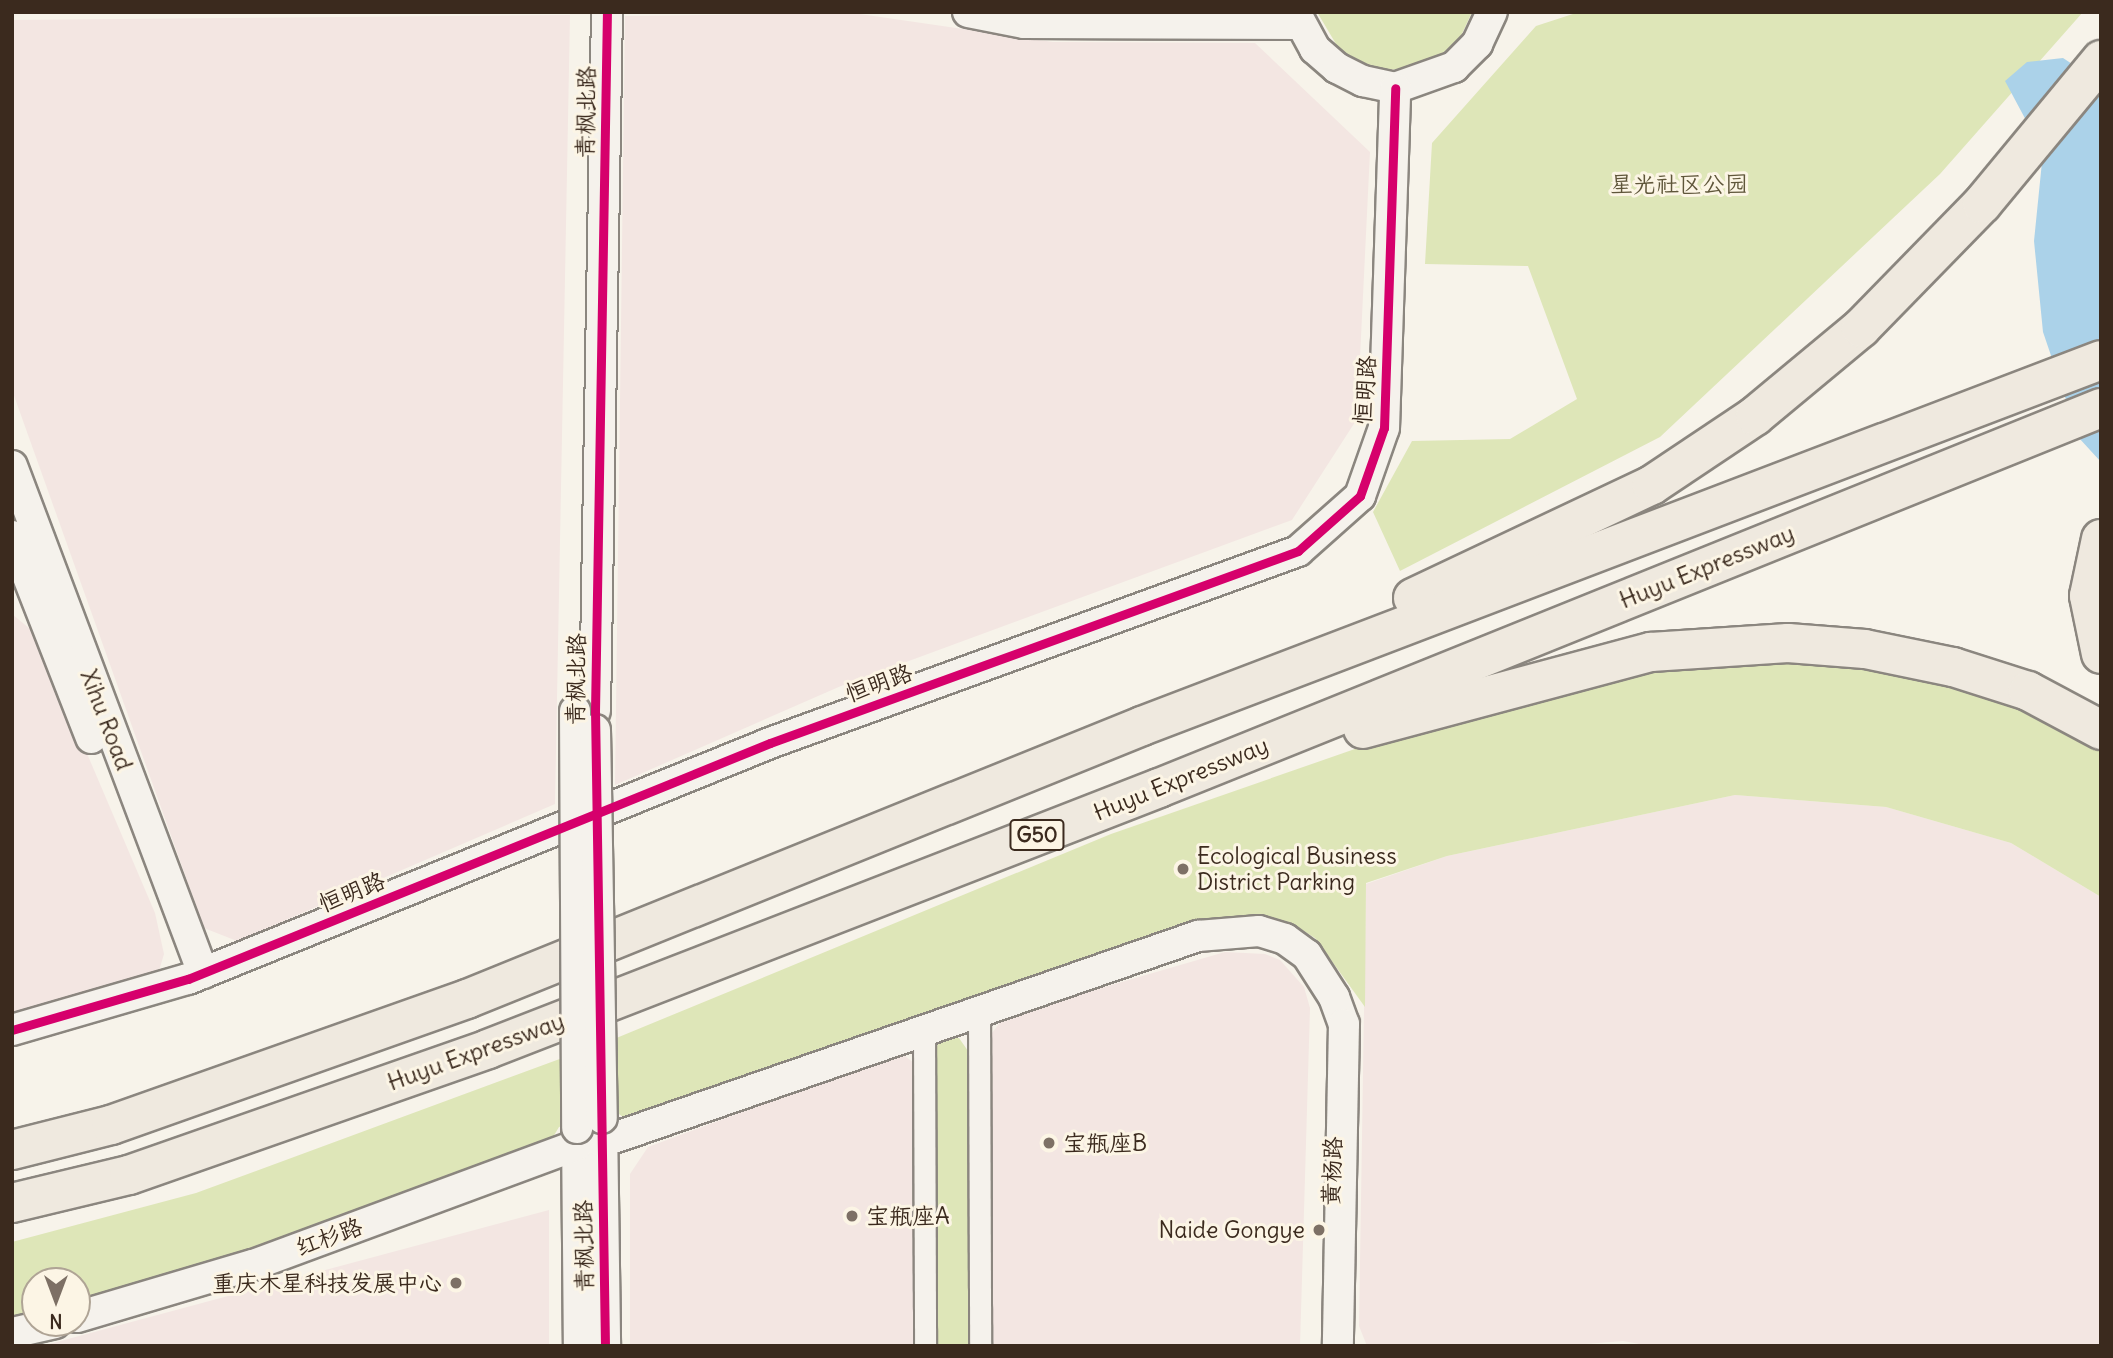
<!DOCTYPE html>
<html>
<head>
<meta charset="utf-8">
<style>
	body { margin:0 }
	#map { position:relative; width:2113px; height:1358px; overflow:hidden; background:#f7f3ea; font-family:Delius,"LXGW WenKai TC",sans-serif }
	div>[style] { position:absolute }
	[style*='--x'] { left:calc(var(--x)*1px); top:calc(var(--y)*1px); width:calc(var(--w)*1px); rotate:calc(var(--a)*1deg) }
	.built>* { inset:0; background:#f3e6e2 }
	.green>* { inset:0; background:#dee6b8 }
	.water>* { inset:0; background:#abd2e9 }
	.roads { filter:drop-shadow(2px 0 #8b867f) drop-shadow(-2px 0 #8b867f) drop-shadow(0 2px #8b867f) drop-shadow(0 -2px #8b867f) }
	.street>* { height:21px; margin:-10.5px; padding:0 10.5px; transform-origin:10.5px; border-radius:10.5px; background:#f5f2ec }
	.secondary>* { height:30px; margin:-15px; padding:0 15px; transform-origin:15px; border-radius:15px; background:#f5f2ec }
	.highway>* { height:38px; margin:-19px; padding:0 19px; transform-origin:19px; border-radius:19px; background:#efe9df }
	.bridges { filter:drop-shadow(2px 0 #8b867f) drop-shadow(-2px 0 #8b867f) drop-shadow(0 2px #8b867f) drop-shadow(0 -2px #8b867f) }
	.secondary-bridge>* { height:30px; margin:-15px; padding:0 15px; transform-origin:15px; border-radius:15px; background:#f5f2ec }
	.cycleway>* { height:9px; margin:-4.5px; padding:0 4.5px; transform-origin:4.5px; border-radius:4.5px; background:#d6006c }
	.dots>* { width:19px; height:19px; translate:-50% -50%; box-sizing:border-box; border:4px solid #fcf5e5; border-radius:50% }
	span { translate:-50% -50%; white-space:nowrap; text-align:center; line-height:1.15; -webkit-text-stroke:6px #fcf5e5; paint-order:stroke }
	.shield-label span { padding:2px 5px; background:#fcf5e5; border:2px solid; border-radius:5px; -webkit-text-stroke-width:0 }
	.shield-label { font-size:21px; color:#3b2a1e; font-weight:700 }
	.street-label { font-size:23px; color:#3b2a1e }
	.park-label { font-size:23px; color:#5f563a }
	.poi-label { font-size:23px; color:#3b2a1e }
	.left { translate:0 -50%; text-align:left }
	.right { translate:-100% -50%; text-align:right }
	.frame { position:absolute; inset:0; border:14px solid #3b2a1e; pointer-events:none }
	.north { position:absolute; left:21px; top:1267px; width:70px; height:70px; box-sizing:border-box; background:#fcf5e5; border:2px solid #afa495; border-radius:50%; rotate:180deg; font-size:19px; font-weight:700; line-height:28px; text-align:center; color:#3b2a1e }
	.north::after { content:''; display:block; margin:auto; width:24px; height:32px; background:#7d7065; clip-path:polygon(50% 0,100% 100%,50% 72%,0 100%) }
</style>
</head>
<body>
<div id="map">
	<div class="built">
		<div style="clip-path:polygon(853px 13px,1053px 42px,1255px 43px,1370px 152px,1357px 419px,1292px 520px,841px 686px,615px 785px,625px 16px)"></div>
		<div style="clip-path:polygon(570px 15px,555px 804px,237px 941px,204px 928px,12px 390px,12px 20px)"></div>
		<div style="clip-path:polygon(12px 614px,36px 634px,155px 913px,164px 954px,158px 974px,12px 1020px)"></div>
		<div style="clip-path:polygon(1735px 795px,1886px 807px,2011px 843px,2101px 897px,2101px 1346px,1651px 1346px,1623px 1341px,1561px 1346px,1367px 1346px,1359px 1326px,1366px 884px,1447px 856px)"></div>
		<div style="clip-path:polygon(1225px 952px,1265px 954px,1280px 960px,1304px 987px,1310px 1008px,1300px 1346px,993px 1346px,992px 1033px,1005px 1016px)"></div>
		<div style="clip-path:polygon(901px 1053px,914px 1063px,914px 1346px,630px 1346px,630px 1174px,648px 1147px)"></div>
		<div style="clip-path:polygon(549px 1210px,549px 1346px,42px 1346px)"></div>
	</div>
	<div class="green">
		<div style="clip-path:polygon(1317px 12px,1472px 12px,1461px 36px,1442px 54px,1417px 66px,1390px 70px,1363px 63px,1339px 49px)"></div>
		<div style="clip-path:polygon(1579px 12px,2083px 12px,1940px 174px,1660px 437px,1400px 571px,1373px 512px,1412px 441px,1510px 439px,1577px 399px,1528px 266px,1425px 264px,1432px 143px,1536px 26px)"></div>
		<div style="clip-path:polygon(1784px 657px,1865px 665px,1950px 683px,2030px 707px,2101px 746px,2101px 897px,2011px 843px,1886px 807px,1735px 795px,1447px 856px,1366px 883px,1365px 1007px,1315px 938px,1291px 923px,1264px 917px,1189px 927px,631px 1123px,615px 1111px,559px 1127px,550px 1142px,251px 1256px,77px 1305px,77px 1281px,35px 1281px,35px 1316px,12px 1322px,12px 1242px,196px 1193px,614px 1039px,1111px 834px,1418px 727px,1652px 666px)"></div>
		<div style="clip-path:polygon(942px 1038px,959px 1038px,968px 1051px,970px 1346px,938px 1346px,934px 1051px)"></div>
	</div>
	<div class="water">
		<div style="clip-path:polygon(2063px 58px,2101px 83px,2101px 462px,2079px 438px,2043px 332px,2034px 241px,2043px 152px,2005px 81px,2027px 62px)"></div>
	</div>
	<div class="roads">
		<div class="street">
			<div style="--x:979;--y:1009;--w:337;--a:89.8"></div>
			<div style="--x:924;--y:1029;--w:317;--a:89.8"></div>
		</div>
		<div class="secondary">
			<div style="--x:968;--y:12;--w:57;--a:11.1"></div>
			<div style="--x:1024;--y:23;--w:276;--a:0.2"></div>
			<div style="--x:1295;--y:12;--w:42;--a:61.6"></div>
			<div style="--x:1315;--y:49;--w:29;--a:41"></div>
			<div style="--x:1337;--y:68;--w:29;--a:27"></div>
			<div style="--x:1363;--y:81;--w:33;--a:12"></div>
			<div style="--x:1395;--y:88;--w:63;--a:-19.6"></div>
			<div style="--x:1454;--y:67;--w:33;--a:-45"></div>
			<div style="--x:1477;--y:44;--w:35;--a:-65"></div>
			<div style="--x:12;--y:466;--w:542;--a:69.36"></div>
			<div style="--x:12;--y:536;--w:217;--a:68.6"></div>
			<div style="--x:595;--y:711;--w:699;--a:-89.02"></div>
			<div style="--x:12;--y:1030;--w:183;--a:-16.2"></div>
			<div style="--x:188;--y:979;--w:628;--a:-22.07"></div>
			<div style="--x:770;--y:743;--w:562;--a:-19.98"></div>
			<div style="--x:1298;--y:551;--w:83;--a:-41.6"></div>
			<div style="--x:1360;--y:496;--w:72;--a:-70.6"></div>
			<div style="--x:1384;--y:428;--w:340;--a:-88.1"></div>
			<div style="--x:602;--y:1122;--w:224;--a:89.2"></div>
			<div style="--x:577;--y:1129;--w:217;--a:89.5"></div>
			<div style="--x:602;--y:1142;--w:631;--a:-19.07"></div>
			<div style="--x:1198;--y:936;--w:61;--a:-4.7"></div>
			<div style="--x:1259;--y:931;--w:27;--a:17"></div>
			<div style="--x:1285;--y:939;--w:27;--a:36"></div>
			<div style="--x:1307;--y:955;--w:50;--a:57.3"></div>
			<div style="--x:1334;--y:997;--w:29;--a:70"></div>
			<div style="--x:1344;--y:1024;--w:322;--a:91.1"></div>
			<div style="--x:77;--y:1317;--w:184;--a:-16.5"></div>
			<div style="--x:253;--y:1265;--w:346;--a:-20.3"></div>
			<div style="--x:12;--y:1333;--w:44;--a:-13.1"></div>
		</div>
		<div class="highway">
			<div style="--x:2101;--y:539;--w:58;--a:101.9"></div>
			<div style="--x:2089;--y:596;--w:59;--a:78.3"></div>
			<div style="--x:1413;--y:598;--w:264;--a:-25.3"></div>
			<div style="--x:1652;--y:485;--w:124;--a:-33.8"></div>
			<div style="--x:1755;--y:416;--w:138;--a:-39.7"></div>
			<div style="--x:1861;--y:328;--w:173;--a:-45.7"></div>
			<div style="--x:1982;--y:204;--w:187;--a:-50.4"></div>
			<div style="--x:1363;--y:729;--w:298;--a:-15"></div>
			<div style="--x:1651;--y:652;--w:137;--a:-3.8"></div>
			<div style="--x:1788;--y:643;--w:77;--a:4.5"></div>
			<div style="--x:1865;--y:649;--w:90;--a:11.6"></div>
			<div style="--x:1953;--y:667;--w:79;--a:17.7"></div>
			<div style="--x:2028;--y:691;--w:83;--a:28.1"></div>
			<div style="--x:12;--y:1150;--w:102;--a:-14.2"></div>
			<div style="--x:111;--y:1125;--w:378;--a:-19.5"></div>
			<div style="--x:467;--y:999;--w:728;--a:-22.02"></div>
			<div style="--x:1142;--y:726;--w:1026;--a:-20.89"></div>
			<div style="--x:12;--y:1203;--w:120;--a:-13.5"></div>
			<div style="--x:129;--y:1175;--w:380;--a:-19.3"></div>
			<div style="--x:488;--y:1049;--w:720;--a:-21.25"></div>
			<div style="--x:1159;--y:788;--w:1016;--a:-21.97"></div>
		</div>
	</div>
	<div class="bridges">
		<div class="secondary-bridge">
			<div style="--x:575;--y:711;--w:417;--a:89.7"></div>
			<div style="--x:595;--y:730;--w:388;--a:89"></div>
		</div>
	</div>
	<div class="cycleway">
		<div style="--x:12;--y:1030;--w:183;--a:-16.2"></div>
		<div style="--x:188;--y:979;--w:628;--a:-22.07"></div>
		<div style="--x:770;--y:743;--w:562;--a:-19.98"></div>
		<div style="--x:1298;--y:551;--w:83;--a:-41.6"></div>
		<div style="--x:1360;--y:496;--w:72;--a:-70.6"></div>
		<div style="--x:1384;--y:428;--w:340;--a:-88.1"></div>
		<div style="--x:605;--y:1346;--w:635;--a:-90.9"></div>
		<div style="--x:595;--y:711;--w:699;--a:-89.02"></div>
	</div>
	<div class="dots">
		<div style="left:1183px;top:869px;background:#7d7065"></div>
		<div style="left:1049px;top:1143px;background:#7d7065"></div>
		<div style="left:852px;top:1216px;background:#7d7065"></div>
		<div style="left:1319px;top:1230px;background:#7d7065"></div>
		<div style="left:456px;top:1283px;background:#7d7065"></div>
	</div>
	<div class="shield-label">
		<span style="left:1037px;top:835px">G50</span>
	</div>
	<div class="street-label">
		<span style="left:586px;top:112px;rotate:-89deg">青枫北路</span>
		<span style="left:1365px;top:390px;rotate:-86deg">恒明路</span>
		<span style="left:1707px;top:567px;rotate:-22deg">Huyu Expressway</span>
		<span style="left:576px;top:679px;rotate:-89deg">青枫北路</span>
		<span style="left:879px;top:683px;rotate:-20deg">恒明路</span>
		<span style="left:106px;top:720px;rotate:69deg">Xihu Road</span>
		<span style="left:1181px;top:779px;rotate:-22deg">Huyu Expressway</span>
		<span style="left:352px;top:892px;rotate:-22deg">恒明路</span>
		<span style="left:476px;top:1052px;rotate:-20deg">Huyu Expressway</span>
		<span style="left:1332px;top:1171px;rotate:-88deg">黄杨路</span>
		<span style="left:329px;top:1237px;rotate:-20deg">红杉路</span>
		<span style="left:584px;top:1246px;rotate:-91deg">青枫北路</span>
	</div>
	<div class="park-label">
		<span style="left:1679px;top:184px">星光社区公园</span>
	</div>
	<div class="poi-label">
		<span class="left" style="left:1197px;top:869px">Ecological Business<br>District Parking</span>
		<span class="left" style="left:1063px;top:1143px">宝瓶座B</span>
		<span class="left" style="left:866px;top:1216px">宝瓶座A</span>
		<span class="right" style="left:1305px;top:1230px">Naide Gongye</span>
		<span class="right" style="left:442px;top:1283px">重庆木星科技发展中心</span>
	</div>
	<div class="frame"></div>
	<div class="north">N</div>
</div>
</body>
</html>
